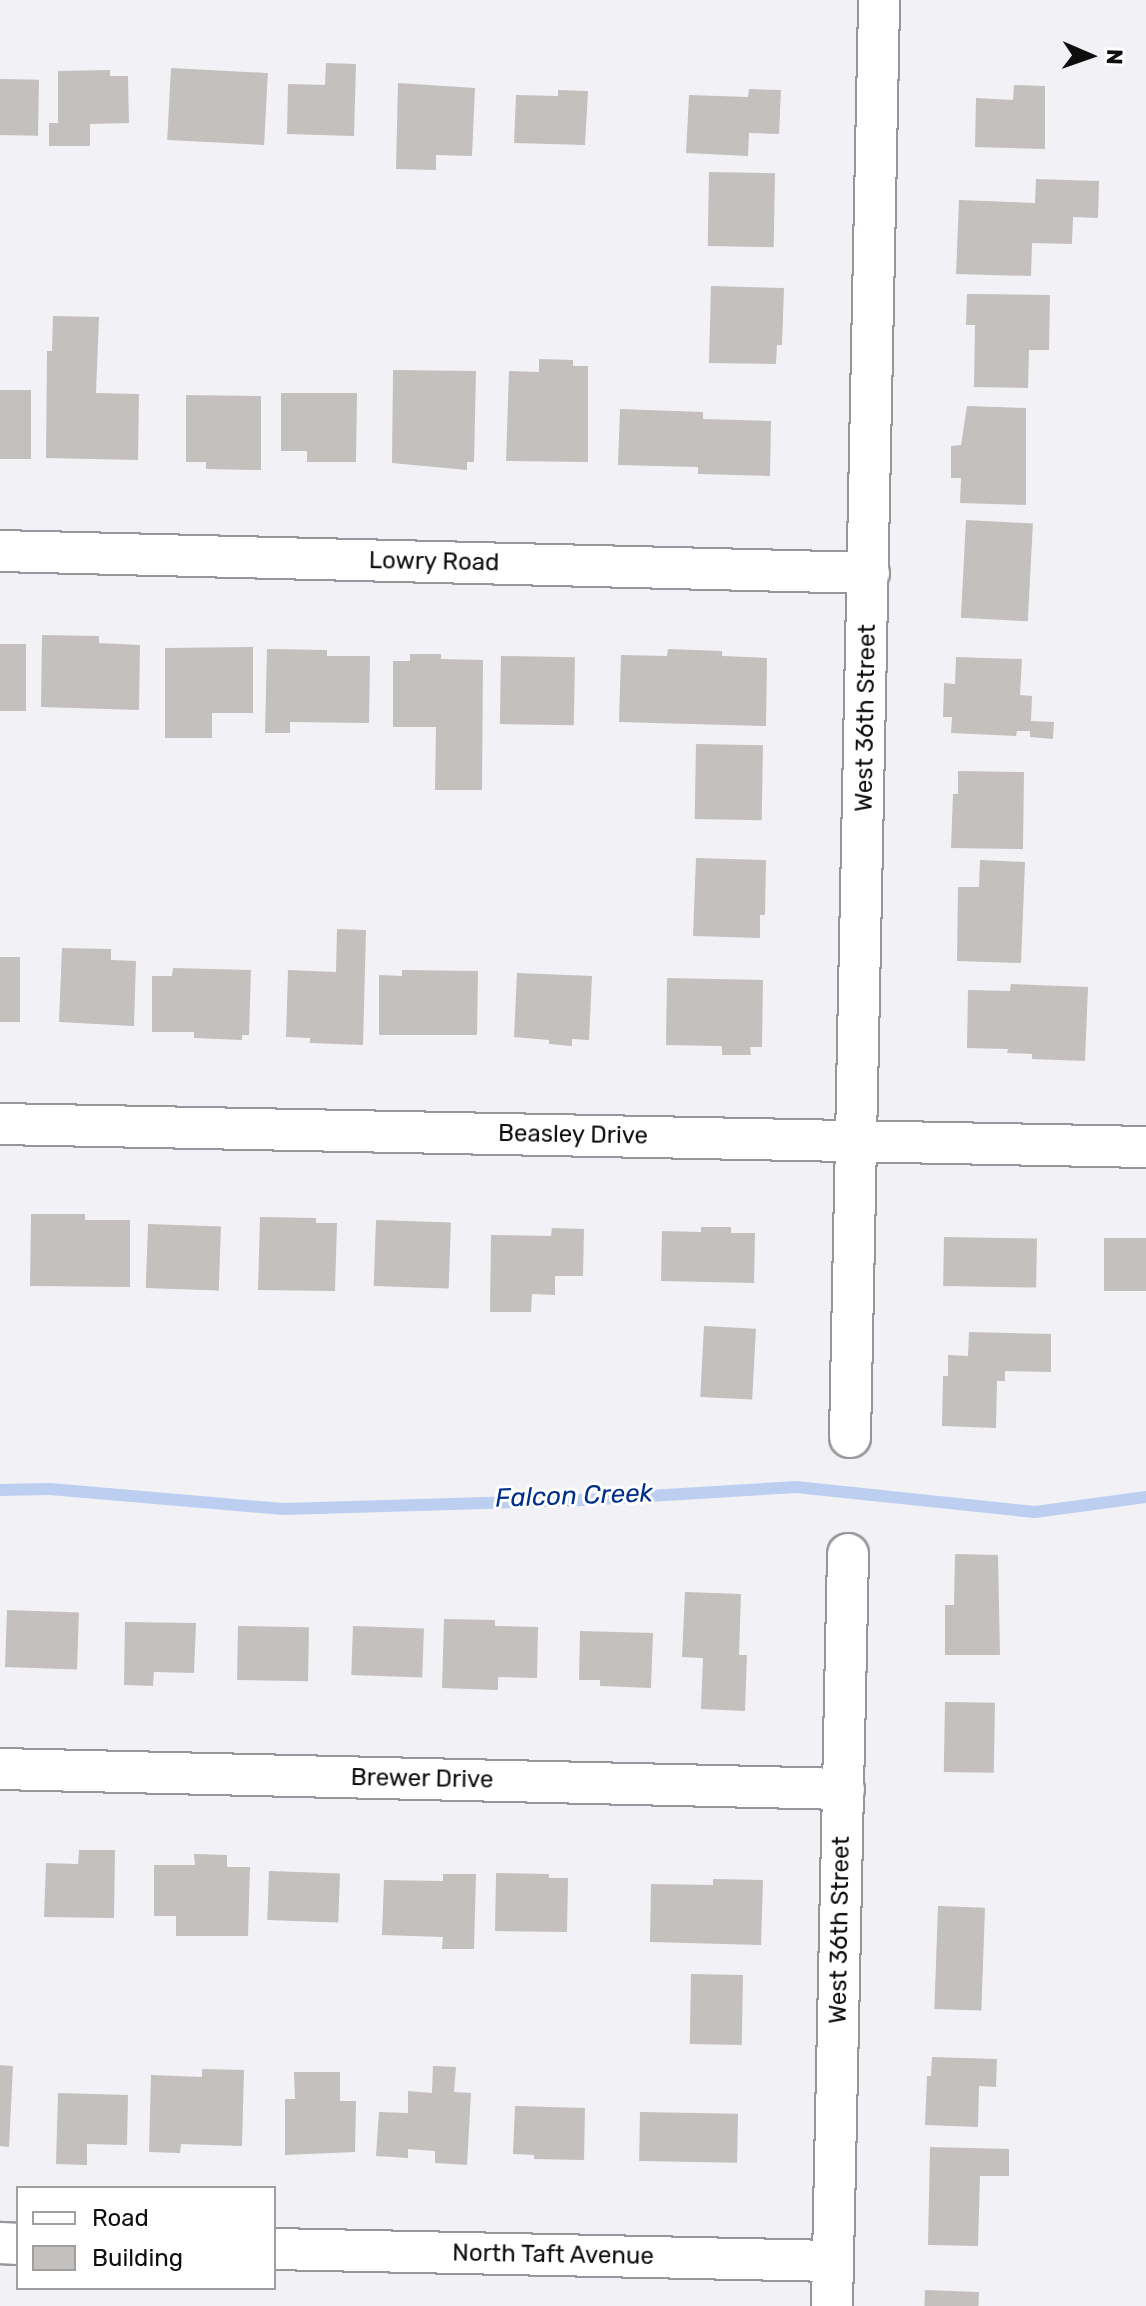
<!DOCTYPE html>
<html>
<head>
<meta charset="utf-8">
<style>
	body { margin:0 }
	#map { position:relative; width:1146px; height:2306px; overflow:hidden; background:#f2f2f6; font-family:Rubik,sans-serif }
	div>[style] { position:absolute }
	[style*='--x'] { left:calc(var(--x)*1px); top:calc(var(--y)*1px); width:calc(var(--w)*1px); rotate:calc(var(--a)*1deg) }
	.stream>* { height:12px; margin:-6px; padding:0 6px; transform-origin:6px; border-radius:6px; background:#bccff0 }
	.building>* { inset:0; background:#c3c0bd; transform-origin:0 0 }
	.roads { filter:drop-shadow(2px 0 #97979b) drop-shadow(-2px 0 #97979b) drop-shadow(0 2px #97979b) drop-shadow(0 -2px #97979b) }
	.minor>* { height:40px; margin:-20px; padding:0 20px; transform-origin:20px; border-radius:20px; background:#fff }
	span { translate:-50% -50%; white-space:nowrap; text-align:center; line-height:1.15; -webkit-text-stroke:6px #fff; paint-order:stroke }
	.street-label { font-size:24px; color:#0e0e0f }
	.water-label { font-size:26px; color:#002f89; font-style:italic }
	.legend { position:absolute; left:16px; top:2186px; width:260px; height:104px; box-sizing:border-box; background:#fff; border:2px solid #9f9f9f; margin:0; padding:10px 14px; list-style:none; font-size:24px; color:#0e0e0f }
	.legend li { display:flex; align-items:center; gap:16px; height:40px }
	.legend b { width:40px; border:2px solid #9f9f9f }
	.north { position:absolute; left:1050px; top:16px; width:80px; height:80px; -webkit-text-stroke:6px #fff; paint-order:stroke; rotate:92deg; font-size:22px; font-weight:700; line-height:32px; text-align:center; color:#0e0e0f }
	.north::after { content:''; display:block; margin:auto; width:28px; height:36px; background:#0e0e0f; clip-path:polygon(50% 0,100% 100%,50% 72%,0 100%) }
</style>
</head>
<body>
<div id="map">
	<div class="stream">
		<div style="--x:0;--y:1490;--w:50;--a:-1.1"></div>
		<div style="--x:50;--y:1489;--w:235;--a:4.9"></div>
		<div style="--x:284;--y:1509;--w:300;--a:-1.7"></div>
		<div style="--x:584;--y:1500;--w:212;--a:-3.5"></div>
		<div style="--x:796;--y:1487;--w:240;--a:6"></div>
		<div style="--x:1035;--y:1512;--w:112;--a:-7.7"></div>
	</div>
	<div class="building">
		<div style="clip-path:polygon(326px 63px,356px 64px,354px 136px,287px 134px,288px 84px,325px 85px)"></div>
		<div style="left:171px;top:68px;width:97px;height:72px;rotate:3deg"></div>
		<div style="clip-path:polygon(110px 70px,110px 76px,128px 76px,129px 123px,90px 124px,90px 146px,49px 146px,49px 123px,58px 123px,58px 71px)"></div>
		<div style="left:0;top:79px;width:39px;height:56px;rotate:1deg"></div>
		<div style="clip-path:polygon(398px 83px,475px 88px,472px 156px,436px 155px,436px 170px,396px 169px)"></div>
		<div style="clip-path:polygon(1014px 85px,1045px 86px,1045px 149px,975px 147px,976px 98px,1013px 100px)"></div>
		<div style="clip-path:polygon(749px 89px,781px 90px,779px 134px,749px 133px,748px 156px,686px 153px,689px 95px,748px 97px)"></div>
		<div style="clip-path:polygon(558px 90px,588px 91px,585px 145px,514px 143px,516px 95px,558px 96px)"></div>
		<div style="left:709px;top:172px;width:66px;height:74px;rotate:1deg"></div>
		<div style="clip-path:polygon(1036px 179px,1099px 181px,1098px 218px,1073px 217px,1072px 244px,1032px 243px,1031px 276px,956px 274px,959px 200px,1035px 203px)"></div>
		<div style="clip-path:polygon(711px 286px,784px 288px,782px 345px,777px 345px,776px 364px,709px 363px)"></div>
		<div style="clip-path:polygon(967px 294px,1050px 295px,1049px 350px,1029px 350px,1028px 388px,974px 387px,975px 325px,966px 325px)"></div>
		<div style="clip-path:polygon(53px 316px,99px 317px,96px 393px,139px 394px,138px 460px,46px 458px,47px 351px,52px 351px)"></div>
		<div style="clip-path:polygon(539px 359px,573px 360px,573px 366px,588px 366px,588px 462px,506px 461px,509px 371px,539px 372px)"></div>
		<div style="clip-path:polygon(393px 370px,476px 371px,474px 462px,467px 462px,467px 470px,392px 463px)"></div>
		<div style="left:0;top:390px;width:31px;height:69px"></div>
		<div style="clip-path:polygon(281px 393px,357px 393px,356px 462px,307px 462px,307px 451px,281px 451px)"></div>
		<div style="clip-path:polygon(186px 395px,261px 396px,261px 470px,206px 469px,206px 462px,186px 462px)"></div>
		<div style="clip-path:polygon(967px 406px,1026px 408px,1026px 505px,960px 503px,961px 478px,951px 478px,951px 446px,961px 445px)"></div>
		<div style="clip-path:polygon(620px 409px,703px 412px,703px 419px,771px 421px,770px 476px,698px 474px,698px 467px,618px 465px)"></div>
		<div style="left:966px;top:520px;width:67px;height:98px;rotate:3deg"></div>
		<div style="clip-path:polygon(42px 635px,99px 636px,99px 643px,140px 645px,139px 710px,41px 707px)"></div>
		<div style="left:0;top:644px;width:26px;height:67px"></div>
		<div style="clip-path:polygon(253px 647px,253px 713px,212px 713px,212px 738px,165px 738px,165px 648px)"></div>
		<div style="clip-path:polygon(267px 649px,327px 650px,327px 656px,370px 656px,369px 723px,290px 722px,290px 733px,265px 733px)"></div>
		<div style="clip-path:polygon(668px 649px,722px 651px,722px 656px,767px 658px,766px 726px,619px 722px,621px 655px,667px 656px)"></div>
		<div style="clip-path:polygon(410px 654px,441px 654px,441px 659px,483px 660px,482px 790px,435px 790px,436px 727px,393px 727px,393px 661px,410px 661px)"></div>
		<div style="left:501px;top:656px;width:74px;height:68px;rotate:1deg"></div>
		<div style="clip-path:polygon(956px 657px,1022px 659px,1020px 695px,1032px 696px,1031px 721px,1054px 722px,1053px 739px,1030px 737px,1030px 731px,1017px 731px,1016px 736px,951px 733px,952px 717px,943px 717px,944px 683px,955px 684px)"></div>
		<div style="left:696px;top:744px;width:67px;height:75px;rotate:1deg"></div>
		<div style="clip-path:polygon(958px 771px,1024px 772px,1023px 849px,951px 848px,953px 794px,958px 794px)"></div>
		<div style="clip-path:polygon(696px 858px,766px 860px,765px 915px,760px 915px,760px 938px,693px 936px)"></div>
		<div style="clip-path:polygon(980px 860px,1025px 862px,1021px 963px,957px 961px,958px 887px,979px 887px)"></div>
		<div style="clip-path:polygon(337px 929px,366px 930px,363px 1045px,310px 1043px,310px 1038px,286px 1037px,288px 970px,336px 972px)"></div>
		<div style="clip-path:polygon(62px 948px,111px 949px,111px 960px,136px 961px,134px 1026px,59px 1022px)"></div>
		<div style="left:0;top:957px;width:20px;height:65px"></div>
		<div style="clip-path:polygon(173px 968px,251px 970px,249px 1035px,242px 1035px,242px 1040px,194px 1038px,194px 1032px,152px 1032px,152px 976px,172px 976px)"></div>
		<div style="clip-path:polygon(402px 970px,478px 971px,477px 1035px,379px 1035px,379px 975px,402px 976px)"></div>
		<div style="clip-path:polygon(517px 973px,592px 976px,589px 1040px,572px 1039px,572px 1046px,549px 1044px,549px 1040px,514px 1037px)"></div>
		<div style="clip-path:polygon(667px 978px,763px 980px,762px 1047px,750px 1047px,751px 1055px,722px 1055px,722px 1046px,666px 1045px)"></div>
		<div style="clip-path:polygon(1011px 984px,1088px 987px,1085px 1061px,1032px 1059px,1032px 1054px,1007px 1053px,1008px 1049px,967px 1048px,968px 990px,1010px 991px)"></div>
		<div style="clip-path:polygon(31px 1214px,85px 1214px,85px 1220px,130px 1220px,130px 1287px,30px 1286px)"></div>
		<div style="clip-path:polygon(260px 1217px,316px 1218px,316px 1223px,337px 1223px,335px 1291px,258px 1290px)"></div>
		<div style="left:376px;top:1220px;width:75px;height:66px;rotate:2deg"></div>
		<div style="left:148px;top:1224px;width:73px;height:64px;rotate:2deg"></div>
		<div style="clip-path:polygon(701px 1227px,731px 1227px,731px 1233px,755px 1233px,754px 1283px,661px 1281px,662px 1231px,701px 1232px)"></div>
		<div style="clip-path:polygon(552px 1228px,584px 1229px,583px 1276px,555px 1276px,555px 1295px,532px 1294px,531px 1312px,490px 1312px,491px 1235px,551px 1236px)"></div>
		<div style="left:944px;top:1237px;width:93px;height:49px;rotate:1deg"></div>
		<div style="left:1146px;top:1238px;width:53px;height:42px;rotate:90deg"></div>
		<div style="left:704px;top:1326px;width:52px;height:71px;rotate:3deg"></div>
		<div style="clip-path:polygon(969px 1332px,1051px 1334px,1051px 1372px,1005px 1371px,1005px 1381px,997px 1381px,996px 1428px,942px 1426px,943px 1376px,948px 1376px,948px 1355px,968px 1356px)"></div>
		<div style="clip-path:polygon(955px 1554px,998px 1555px,1000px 1655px,945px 1655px,945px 1605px,954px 1605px)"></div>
		<div style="clip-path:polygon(685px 1592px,741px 1594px,739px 1655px,747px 1655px,745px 1711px,701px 1709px,703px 1658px,682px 1657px)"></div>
		<div style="left:7px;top:1610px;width:72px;height:57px;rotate:2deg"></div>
		<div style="clip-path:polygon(444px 1619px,495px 1620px,495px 1626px,538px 1627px,537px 1678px,498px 1677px,498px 1690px,442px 1688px)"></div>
		<div style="clip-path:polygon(125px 1622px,196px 1623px,194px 1673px,154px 1672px,153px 1686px,124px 1685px)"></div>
		<div style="left:238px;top:1626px;width:71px;height:54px;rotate:1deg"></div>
		<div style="left:353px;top:1626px;width:71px;height:49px;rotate:2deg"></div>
		<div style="clip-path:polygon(580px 1631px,653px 1633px,651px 1688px,600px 1686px,600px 1680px,579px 1680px)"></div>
		<div style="left:945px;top:1702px;width:50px;height:70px;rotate:1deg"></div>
		<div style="clip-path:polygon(79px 1850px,115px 1850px,114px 1918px,44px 1917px,46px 1863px,78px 1864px)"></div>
		<div style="clip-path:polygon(194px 1854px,227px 1855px,227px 1867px,250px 1867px,248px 1936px,176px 1936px,176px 1916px,154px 1916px,154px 1865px,195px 1865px)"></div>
		<div style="left:269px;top:1871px;width:71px;height:49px;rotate:2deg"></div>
		<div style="clip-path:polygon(496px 1873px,549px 1874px,549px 1878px,568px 1878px,567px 1932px,495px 1931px)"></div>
		<div style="clip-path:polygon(443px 1874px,476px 1874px,474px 1949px,442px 1949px,443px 1937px,382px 1935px,384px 1880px,443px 1881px)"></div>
		<div style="clip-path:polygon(713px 1879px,763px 1880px,761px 1945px,650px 1942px,651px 1884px,713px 1885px)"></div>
		<div style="left:938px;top:1906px;width:47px;height:103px;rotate:2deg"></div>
		<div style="left:691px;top:1974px;width:52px;height:70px;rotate:1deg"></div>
		<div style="clip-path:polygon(932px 2057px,997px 2059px,996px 2087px,979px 2086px,978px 2127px,925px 2125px,927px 2076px,931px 2076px)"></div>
		<div style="clip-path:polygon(0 2065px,13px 2066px,9px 2147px,0 2146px)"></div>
		<div style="clip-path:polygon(433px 2066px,456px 2067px,454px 2092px,471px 2093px,467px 2165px,435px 2163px,435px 2151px,408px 2149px,408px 2158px,376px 2156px,379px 2112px,408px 2113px,408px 2091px,432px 2093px)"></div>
		<div style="clip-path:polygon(202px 2069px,244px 2070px,242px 2146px,181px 2144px,180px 2153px,149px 2152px,151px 2075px,202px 2077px)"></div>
		<div style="clip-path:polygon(294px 2072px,340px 2072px,340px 2101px,356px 2101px,355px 2152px,285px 2155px,285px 2099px,295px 2099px)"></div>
		<div style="clip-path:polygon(58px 2093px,128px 2095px,127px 2145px,87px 2144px,87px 2165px,56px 2164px)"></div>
		<div style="clip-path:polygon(515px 2106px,585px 2108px,584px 2160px,534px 2159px,534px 2155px,513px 2154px)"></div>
		<div style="left:640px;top:2112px;width:98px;height:49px;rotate:1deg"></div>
		<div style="clip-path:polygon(930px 2147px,1009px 2149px,1009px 2176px,980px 2176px,978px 2246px,928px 2245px)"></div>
		<div style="left:925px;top:2290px;width:54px;height:16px;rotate:2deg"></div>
	</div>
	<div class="roads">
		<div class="minor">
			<div style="--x:0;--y:551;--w:869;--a:1.45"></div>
			<div style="--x:0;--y:1124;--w:1146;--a:1.15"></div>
			<div style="--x:850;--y:1437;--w:1437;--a:-88.84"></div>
			<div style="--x:0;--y:1769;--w:844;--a:1.36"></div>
			<div style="--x:0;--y:2243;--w:18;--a:3"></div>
			<div style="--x:274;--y:2249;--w:559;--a:1.23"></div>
			<div style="--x:832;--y:2306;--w:752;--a:-88.78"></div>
		</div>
	</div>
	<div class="street-label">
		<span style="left:434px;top:562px;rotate:1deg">Lowry Road</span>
		<span style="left:866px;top:718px;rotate:-89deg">West 36th Street</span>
		<span style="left:573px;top:1135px;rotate:1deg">Beasley Drive</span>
		<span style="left:422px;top:1779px;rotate:1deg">Brewer Drive</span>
		<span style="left:840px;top:1930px;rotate:-89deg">West 36th Street</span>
		<span style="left:553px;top:2255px;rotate:1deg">North Taft Avenue</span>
	</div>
	<div class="water-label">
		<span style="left:574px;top:1496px;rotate:-2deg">Falcon Creek</span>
	</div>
	<ul class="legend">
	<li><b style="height:10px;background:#fff"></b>Road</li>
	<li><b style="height:22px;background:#c3c0bd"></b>Building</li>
	</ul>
	<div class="north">N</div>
</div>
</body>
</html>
